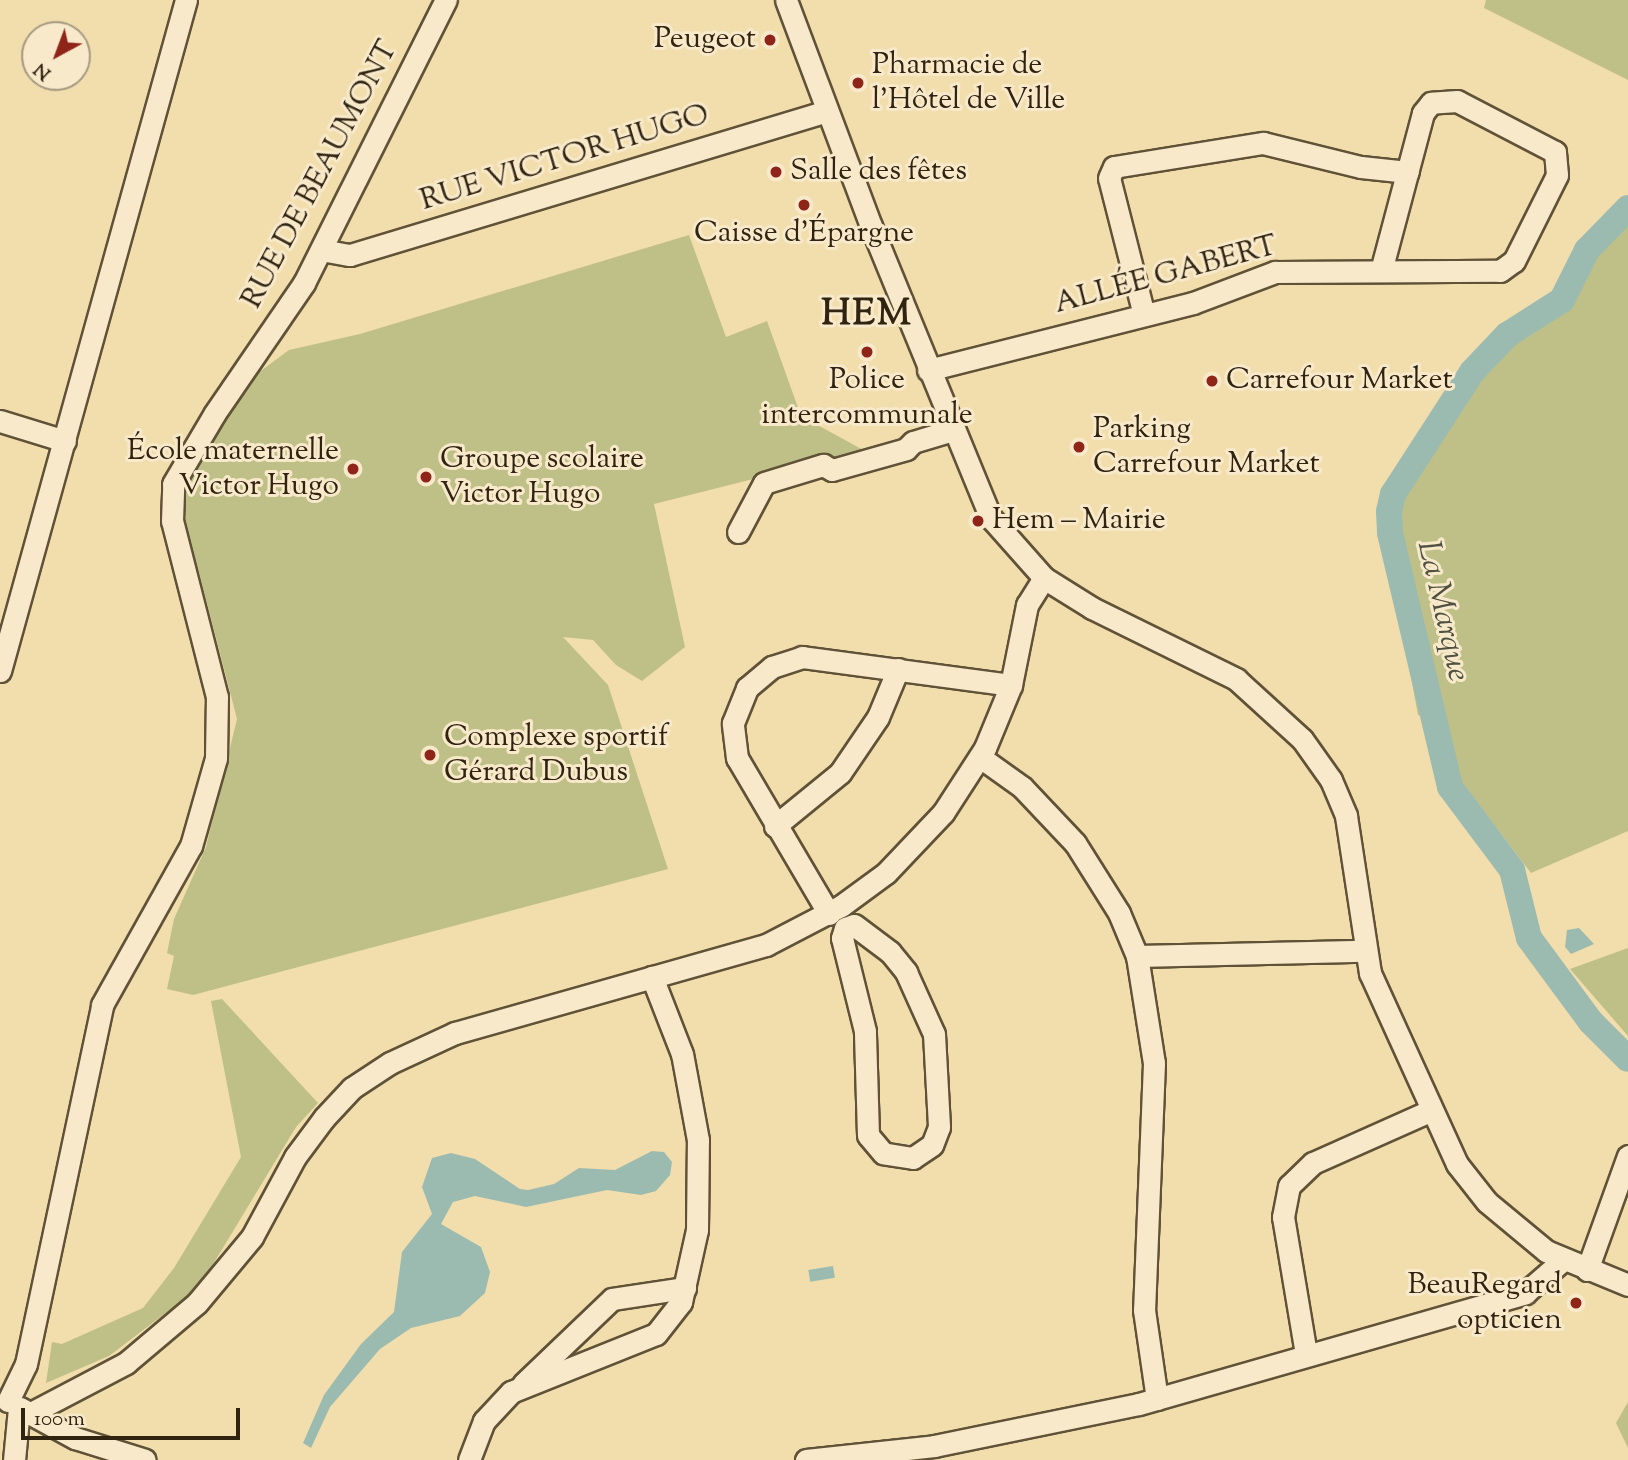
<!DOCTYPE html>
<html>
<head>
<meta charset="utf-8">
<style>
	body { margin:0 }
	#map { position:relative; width:1628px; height:1460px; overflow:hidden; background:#f2ddad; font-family:"Sorts Mill Goudy",serif }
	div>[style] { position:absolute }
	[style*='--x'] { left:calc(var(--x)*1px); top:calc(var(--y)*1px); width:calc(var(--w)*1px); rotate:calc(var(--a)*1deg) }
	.green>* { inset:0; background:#bec087 }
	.water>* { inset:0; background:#9cbbb0; transform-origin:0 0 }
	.river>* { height:26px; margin:-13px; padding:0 13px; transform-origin:13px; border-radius:13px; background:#9cbbb0 }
	.roads { filter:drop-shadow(2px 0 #605237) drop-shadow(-2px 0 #605237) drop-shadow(0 2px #605237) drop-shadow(0 -2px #605237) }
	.minor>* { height:21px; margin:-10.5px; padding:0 10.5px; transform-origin:10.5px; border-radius:10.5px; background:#f7e9ca }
	.dots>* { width:19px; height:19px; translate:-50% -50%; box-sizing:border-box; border:4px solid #f7e9ca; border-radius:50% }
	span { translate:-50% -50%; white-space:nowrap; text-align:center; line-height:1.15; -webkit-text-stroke:6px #f7e9ca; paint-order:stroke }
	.poi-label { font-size:30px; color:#302310 }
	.right { translate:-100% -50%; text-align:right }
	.left { translate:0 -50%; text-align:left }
	.street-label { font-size:30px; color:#302310 }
	.water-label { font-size:32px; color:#505140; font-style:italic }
	.district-label { font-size:37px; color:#302310; font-weight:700; letter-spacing:2px }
	.north { position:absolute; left:21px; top:21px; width:70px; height:70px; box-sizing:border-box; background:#f7e9ca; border:2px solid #a79a80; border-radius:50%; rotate:221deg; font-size:19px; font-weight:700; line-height:28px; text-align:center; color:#302310 }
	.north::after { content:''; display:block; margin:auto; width:24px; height:32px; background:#8f2418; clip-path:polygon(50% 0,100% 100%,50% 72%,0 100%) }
	.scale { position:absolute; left:21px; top:1408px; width:219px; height:32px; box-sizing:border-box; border:4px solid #302310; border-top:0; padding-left:9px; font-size:21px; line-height:24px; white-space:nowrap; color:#302310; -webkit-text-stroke:5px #f7e9ca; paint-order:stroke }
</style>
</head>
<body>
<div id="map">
	<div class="green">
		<div style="clip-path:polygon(1486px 0,1628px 0,1628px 80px,1484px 8px)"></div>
		<div style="clip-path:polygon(1628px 197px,1628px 831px,1531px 873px,1461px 781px,1448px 726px,1418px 715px,1380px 510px,1405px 458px,1491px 339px,1558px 294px,1603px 219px)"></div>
		<div style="clip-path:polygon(689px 235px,726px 337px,767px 321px,801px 416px,865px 451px,654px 504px,685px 647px,642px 681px,616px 665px,593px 640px,563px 637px,608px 685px,668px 869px,193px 995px,167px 989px,174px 956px,167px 953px,174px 919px,206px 847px,237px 719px,199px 572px,175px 508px,189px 470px,250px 379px,289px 350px,360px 334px)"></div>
		<div style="clip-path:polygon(1628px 948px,1628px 1036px,1570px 969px)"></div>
		<div style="clip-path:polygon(222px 999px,318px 1103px,296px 1127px,212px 1266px,184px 1299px,109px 1356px,46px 1383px,52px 1342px,62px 1344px,143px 1308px,174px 1268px,241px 1157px,211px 1001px)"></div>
		<div style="clip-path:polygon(1628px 1402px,1628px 1448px,1616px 1423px)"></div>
	</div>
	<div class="water">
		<div style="clip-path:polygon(1579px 928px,1594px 944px,1571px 954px,1565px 947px,1567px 930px)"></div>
		<div style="clip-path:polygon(652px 1151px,664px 1152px,672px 1162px,670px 1175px,656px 1191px,641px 1195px,607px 1190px,526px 1207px,475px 1196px,453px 1202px,441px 1224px,481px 1247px,490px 1272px,485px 1293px,460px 1316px,411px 1328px,380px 1349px,330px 1407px,311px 1448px,303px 1443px,324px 1395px,361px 1344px,394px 1312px,402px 1252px,432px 1214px,422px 1187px,432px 1158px,451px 1153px,475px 1159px,520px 1189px,528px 1190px,554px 1184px,579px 1168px,615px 1170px)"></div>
		<div style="left:833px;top:1266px;width:12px;height:25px;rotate:81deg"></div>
	</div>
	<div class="river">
		<div style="--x:1628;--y:208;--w:59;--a:134.3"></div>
		<div style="--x:1587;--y:250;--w:56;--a:116.6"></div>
		<div style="--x:1562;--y:300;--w:65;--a:147.5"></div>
		<div style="--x:1507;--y:335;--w:51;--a:133.4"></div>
		<div style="--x:1472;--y:372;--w:145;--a:122.9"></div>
		<div style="--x:1393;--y:494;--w:18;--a:103"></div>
		<div style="--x:1389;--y:512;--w:21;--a:87"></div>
		<div style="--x:1390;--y:533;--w:261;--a:76.7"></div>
		<div style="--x:1450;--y:787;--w:104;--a:53.2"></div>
		<div style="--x:1512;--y:870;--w:70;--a:76"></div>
		<div style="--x:1529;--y:938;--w:104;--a:53.6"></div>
		<div style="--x:1591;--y:1022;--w:52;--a:45"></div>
	</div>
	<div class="roads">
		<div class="minor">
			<div style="--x:786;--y:0;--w:241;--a:69.4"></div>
			<div style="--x:871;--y:226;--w:316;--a:67.7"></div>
			<div style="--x:991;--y:518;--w:80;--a:48.5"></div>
			<div style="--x:1044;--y:578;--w:57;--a:32"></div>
			<div style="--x:1092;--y:608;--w:161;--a:26.2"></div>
			<div style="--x:1236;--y:679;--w:89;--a:42.3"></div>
			<div style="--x:1302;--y:739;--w:50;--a:54.7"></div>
			<div style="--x:1331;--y:780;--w:39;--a:67"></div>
			<div style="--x:1346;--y:816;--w:159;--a:81.3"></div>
			<div style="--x:1370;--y:973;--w:210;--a:65.5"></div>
			<div style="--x:1457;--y:1164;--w:48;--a:51.7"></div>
			<div style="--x:1487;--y:1202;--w:77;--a:39.7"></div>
			<div style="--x:1546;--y:1251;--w:89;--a:22.5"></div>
			<div style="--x:321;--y:250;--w:29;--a:10"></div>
			<div style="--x:350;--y:255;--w:498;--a:-16.8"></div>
			<div style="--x:1144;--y:315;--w:141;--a:-104.3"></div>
			<div style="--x:1109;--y:178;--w:12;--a:-66"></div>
			<div style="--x:1114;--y:167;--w:151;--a:-9.2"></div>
			<div style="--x:1263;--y:143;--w:101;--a:13.8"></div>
			<div style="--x:1361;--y:167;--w:47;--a:6.1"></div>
			<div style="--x:928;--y:370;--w:273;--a:-14.2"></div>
			<div style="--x:1193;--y:303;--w:88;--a:-20.7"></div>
			<div style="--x:1275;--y:272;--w:225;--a:-0.3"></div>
			<div style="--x:1500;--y:271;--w:17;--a:-36"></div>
			<div style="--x:1514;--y:261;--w:96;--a:-63.4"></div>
			<div style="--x:1557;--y:175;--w:23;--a:-95"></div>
			<div style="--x:1555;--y:152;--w:110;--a:-152.5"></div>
			<div style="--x:1457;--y:101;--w:26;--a:176"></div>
			<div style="--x:1431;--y:103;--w:13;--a:129"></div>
			<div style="--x:1423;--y:113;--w:163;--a:104.9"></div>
			<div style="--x:0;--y:421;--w:68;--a:17.1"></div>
			<div style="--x:738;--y:532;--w:55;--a:-62"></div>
			<div style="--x:764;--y:483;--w:62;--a:-17"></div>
			<div style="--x:823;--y:465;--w:10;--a:29"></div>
			<div style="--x:832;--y:470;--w:77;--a:-15.8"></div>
			<div style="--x:906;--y:449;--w:10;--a:-45"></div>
			<div style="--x:913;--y:442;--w:42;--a:-16.7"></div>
			<div style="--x:0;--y:671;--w:696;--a:-74.51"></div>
			<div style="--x:980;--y:757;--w:52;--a:35.5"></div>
			<div style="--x:1022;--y:787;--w:77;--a:46.6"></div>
			<div style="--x:1075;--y:843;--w:83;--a:57.8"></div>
			<div style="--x:1119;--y:913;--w:47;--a:67.3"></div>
			<div style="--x:1137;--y:956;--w:108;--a:81"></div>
			<div style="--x:1154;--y:1063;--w:247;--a:92.3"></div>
			<div style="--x:1144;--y:1310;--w:90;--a:81.7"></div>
			<div style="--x:775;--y:826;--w:84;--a:-39.2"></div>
			<div style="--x:840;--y:773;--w:68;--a:-55.8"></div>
			<div style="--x:878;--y:717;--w:52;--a:-67.4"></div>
			<div style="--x:829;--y:914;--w:181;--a:-120.5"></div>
			<div style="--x:737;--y:758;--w:35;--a:-97"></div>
			<div style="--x:733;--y:723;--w:38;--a:-68"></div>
			<div style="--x:747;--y:688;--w:33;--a:-40"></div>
			<div style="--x:772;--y:667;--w:32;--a:-18"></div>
			<div style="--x:802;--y:657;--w:211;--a:7.6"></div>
			<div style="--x:854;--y:925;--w:45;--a:36.9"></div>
			<div style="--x:890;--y:952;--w:26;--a:51"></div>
			<div style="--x:906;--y:972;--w:68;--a:65.7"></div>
			<div style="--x:934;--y:1034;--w:93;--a:86.9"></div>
			<div style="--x:939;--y:1127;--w:19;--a:111"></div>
			<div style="--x:932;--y:1145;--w:23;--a:146"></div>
			<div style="--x:913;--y:1158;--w:30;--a:-171"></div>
			<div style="--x:883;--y:1153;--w:23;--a:-130"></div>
			<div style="--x:868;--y:1135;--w:104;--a:-91.7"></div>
			<div style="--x:865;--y:1031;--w:96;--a:-103.9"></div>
			<div style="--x:842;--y:938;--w:10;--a:-73"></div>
			<div style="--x:845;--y:928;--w:9;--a:-18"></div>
			<div style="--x:1137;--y:956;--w:227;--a:-1.3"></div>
			<div style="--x:1587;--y:1270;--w:121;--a:-70.2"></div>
			<div style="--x:1306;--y:1354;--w:139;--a:-99.5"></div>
			<div style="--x:1283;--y:1217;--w:32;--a:-79"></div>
			<div style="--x:1289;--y:1186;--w:33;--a:-44"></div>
			<div style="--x:1313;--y:1163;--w:128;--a:-24"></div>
			<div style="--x:523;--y:1384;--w:123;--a:-43.7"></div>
			<div style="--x:612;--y:1299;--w:74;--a:-8.6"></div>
			<div style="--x:8;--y:1401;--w:41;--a:-64.1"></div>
			<div style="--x:26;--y:1364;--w:367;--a:-78"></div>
			<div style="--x:102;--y:1005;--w:182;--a:-60.8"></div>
			<div style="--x:191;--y:846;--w:91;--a:-74.1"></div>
			<div style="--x:216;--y:758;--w:61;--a:-89.1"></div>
			<div style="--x:217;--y:697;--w:182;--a:-104.3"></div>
			<div style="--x:172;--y:521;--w:37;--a:-88"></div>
			<div style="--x:173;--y:484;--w:82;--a:-59.4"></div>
			<div style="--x:215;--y:413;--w:158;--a:-55.6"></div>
			<div style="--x:304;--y:283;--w:317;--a:-63.4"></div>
			<div style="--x:20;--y:1408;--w:63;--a:28.6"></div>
			<div style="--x:75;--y:1438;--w:73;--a:17.4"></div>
			<div style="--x:29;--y:1414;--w:110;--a:-27.7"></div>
			<div style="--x:126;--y:1363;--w:93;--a:-40.2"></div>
			<div style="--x:197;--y:1303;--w:86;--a:-50.2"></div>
			<div style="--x:252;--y:1237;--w:91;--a:-61.7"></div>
			<div style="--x:295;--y:1157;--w:49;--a:-53.4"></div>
			<div style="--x:324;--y:1118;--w:41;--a:-47"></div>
			<div style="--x:352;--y:1088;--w:45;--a:-33.3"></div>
			<div style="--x:390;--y:1063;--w:72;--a:-24.8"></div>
			<div style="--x:455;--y:1033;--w:323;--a:-15.8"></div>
			<div style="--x:766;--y:945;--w:85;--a:-27.5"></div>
			<div style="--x:841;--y:906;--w:56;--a:-36.3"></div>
			<div style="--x:886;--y:873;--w:83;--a:-46.5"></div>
			<div style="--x:943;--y:813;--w:77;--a:-57.1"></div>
			<div style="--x:985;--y:748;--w:68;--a:-67.6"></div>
			<div style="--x:1011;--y:685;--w:82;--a:-78.7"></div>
			<div style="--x:1027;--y:605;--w:32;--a:-58"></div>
			<div style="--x:14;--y:1460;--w:52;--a:-84.5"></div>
			<div style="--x:469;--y:1460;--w:42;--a:-69"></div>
			<div style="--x:484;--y:1421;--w:40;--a:-47"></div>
			<div style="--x:511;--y:1392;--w:156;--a:-21.8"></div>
			<div style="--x:656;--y:1334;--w:41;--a:-52"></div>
			<div style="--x:681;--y:1302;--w:74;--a:-77.5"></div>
			<div style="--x:697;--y:1230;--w:90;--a:-89.4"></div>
			<div style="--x:698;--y:1140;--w:87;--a:-100.5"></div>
			<div style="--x:682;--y:1054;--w:83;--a:-111.3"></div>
			<div style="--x:806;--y:1460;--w:129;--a:-6.2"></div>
			<div style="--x:934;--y:1446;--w:209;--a:-11.6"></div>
			<div style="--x:1139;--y:1404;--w:402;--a:-16"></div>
			<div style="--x:1525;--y:1293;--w:50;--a:-41"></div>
		</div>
	</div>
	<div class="dots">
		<div style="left:770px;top:40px;background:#8f2418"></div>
		<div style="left:858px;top:83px;background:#8f2418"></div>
		<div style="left:776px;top:172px;background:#8f2418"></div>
		<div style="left:804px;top:205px;background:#8f2418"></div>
		<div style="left:867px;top:352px;background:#8f2418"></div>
		<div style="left:1212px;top:381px;background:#8f2418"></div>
		<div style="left:1079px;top:447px;background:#8f2418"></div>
		<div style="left:353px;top:469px;background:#8f2418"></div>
		<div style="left:426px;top:477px;background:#8f2418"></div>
		<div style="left:978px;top:521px;background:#8f2418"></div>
		<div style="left:430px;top:755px;background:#8f2418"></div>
		<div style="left:1576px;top:1303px;background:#8f2418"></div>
	</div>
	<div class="poi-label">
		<span class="right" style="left:756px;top:40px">Peugeot</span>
		<span class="left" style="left:872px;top:83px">Pharmacie de<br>l'Hôtel de Ville</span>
		<span class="left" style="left:790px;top:172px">Salle des fêtes</span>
		<span style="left:804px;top:234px">Caisse d'Épargne</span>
		<span style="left:867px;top:398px">Police<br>intercommunale</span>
		<span class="left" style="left:1226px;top:381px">Carrefour Market</span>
		<span class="left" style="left:1093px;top:447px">Parking<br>Carrefour Market</span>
		<span class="right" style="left:339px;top:469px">École maternelle<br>Victor Hugo</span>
		<span class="left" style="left:440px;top:477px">Groupe scolaire<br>Victor Hugo</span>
		<span class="left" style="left:992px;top:521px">Hem – Mairie</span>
		<span class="left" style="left:444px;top:755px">Complexe sportif<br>Gérard Dubus</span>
		<span class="right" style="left:1562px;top:1303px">BeauRegard<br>opticien</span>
	</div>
	<div class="street-label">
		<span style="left:565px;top:159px;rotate:-17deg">RUE VICTOR HUGO</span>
		<span style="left:321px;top:175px;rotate:-62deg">RUE DE BEAUMONT</span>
		<span style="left:1166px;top:276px;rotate:-15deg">ALLÉE GABERT</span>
	</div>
	<div class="water-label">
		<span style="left:1442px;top:611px;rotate:77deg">La Marque</span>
	</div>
	<div class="district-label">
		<span style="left:867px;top:315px">HEM</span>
	</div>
	<div class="north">N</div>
	<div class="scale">100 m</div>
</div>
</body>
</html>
